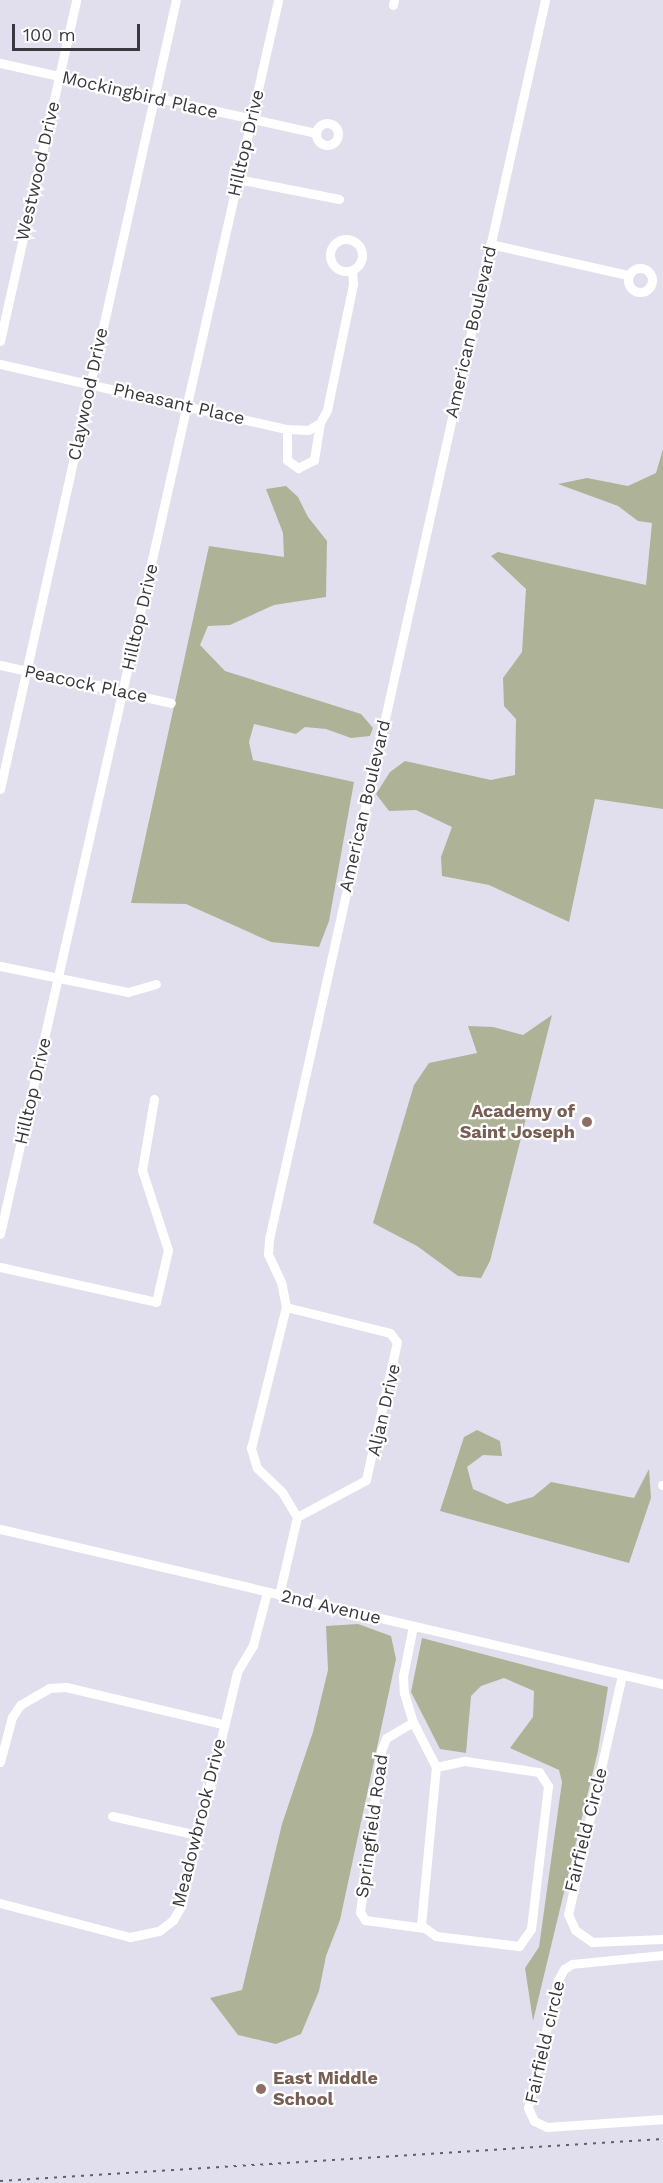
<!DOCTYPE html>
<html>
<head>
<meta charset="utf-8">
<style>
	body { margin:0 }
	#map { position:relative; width:663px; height:2183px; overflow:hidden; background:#e1dfed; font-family:"Work Sans",sans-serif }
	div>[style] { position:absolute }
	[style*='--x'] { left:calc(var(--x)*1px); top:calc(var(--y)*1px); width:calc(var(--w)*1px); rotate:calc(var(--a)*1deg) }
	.green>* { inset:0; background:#aeb397 }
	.minor>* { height:9px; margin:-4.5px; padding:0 4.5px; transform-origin:4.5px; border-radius:4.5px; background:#fff }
	.minor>.ring { margin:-4.5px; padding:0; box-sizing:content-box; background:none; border:9px solid #fff; border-radius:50% }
	.rail>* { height:2px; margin-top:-1px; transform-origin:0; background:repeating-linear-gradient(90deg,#605e66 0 3px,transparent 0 9px) }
	.dots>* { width:16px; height:16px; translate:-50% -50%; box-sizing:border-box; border:3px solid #fff; border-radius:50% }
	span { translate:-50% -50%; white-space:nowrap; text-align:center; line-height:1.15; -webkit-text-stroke:4.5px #fff; paint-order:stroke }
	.street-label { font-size:18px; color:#39383e }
	.education-label { font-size:18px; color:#785e54; font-weight:700 }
	.right { translate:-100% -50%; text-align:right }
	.left { translate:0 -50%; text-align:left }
	.scale { position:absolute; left:12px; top:24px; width:128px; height:27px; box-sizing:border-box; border:3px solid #39383e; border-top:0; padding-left:8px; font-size:18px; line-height:21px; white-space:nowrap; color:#39383e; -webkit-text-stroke:4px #fff; paint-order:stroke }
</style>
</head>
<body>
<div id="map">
	<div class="green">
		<div style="clip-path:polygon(663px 449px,663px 809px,595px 799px,569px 922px,489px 885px,442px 876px,441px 857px,452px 827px,416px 810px,389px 811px,376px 794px,390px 772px,405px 761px,491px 780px,515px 775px,516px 719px,504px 706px,503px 678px,522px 652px,526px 589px,491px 556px,498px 552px,646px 585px,652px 523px,638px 521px,618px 506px,558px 484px,587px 478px,628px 486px,656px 473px)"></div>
		<div style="clip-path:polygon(286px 486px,298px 497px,308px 517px,327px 541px,326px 597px,274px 605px,230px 625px,208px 626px,200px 645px,225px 671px,361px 714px,373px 728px,370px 736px,351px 738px,326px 729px,305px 727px,296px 734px,254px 724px,249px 742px,253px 760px,354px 782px,329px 921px,319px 947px,271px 942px,186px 904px,131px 903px,209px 546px,284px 557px,283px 533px,266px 489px)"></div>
		<div style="clip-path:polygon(552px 1015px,490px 1261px,481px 1278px,458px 1276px,417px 1246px,373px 1223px,414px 1085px,429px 1063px,477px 1053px,468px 1026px,493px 1027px,523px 1035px)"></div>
		<div style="clip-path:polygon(477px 1430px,500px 1441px,502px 1456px,483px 1455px,467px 1467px,473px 1489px,507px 1504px,533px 1497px,551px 1482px,634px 1498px,649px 1469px,651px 1498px,629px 1563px,440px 1511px,464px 1437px)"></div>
		<div style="clip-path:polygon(358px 1624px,391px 1636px,396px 1659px,340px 1920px,326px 1956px,319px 1991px,301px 2034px,276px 2044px,238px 2035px,210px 1998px,242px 1990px,282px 1824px,313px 1732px,328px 1670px,326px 1626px)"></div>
		<div style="clip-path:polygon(422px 1638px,608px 1687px,598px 1751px,533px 2021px,525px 1968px,539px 1947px,562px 1782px,559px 1770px,510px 1748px,533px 1717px,534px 1691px,504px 1678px,481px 1686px,471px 1696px,466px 1753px,440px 1749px,411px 1692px)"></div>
	</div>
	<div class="minor">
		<div style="--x:393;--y:5;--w:5;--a:-79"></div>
		<div style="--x:0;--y:63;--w:324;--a:12.5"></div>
		<div class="ring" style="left:316px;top:123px;width:13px;height:13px"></div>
		<div style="--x:238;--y:179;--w:103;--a:11.2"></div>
		<div class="ring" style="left:330px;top:239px;width:23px;height:23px"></div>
		<div style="--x:490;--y:244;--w:141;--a:12.7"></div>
		<div class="ring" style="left:628px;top:268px;width:15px;height:15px"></div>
		<div style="--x:0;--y:341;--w:349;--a:-77.4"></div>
		<div style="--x:0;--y:364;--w:294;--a:12.8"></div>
		<div style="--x:287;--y:429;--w:21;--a:3"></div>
		<div style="--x:308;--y:430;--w:14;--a:-30"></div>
		<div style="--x:320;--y:423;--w:15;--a:-62"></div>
		<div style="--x:327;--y:410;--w:129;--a:-78.3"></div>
		<div style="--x:353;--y:284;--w:14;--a:-94"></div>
		<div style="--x:287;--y:429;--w:31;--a:90"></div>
		<div style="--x:287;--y:460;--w:14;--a:36"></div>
		<div style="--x:298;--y:468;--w:18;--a:-27"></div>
		<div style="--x:314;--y:460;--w:37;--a:-81"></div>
		<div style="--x:0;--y:665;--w:175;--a:12.5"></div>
		<div style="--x:0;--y:789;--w:808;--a:-77.43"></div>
		<div style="--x:0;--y:966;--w:131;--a:11.5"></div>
		<div style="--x:128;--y:992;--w:29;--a:-16"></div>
		<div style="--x:0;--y:1234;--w:1265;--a:-77.3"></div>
		<div style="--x:0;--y:1267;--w:160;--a:12.6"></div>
		<div style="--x:156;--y:1302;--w:53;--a:-77"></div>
		<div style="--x:168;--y:1250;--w:84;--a:-108"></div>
		<div style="--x:142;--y:1170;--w:72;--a:-80.4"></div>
		<div style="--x:286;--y:1307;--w:107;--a:14"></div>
		<div style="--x:390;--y:1333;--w:11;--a:52"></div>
		<div style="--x:397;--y:1342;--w:141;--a:102.7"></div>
		<div style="--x:366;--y:1480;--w:78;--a:151.8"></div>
		<div style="--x:662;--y:1485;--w:1;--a:0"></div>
		<div style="--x:0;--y:1529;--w:681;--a:13.16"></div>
		<div style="--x:279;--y:1595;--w:80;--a:-77"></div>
		<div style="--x:297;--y:1517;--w:29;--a:-121"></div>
		<div style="--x:282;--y:1492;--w:35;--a:-136"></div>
		<div style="--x:257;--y:1468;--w:21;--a:-107"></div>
		<div style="--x:251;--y:1448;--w:145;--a:-76.1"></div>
		<div style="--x:286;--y:1307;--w:25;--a:-101"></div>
		<div style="--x:281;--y:1282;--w:31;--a:-115"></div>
		<div style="--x:268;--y:1254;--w:15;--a:-86"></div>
		<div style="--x:269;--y:1239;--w:1269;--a:-77.44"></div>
		<div style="--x:413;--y:1626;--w:51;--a:101.3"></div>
		<div style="--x:403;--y:1676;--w:17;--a:87"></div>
		<div style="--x:404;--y:1693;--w:30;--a:73"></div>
		<div style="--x:413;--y:1722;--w:51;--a:62.9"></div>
		<div style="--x:436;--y:1767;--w:30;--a:-12"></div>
		<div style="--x:465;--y:1761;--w:75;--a:8.5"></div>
		<div style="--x:539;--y:1772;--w:17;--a:57"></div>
		<div style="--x:548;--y:1786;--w:144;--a:96.8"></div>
		<div style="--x:531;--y:1929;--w:21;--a:125"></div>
		<div style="--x:519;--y:1946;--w:84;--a:-173.1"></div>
		<div style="--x:436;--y:1936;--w:19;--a:-144"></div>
		<div style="--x:421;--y:1925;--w:159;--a:-84.6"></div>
		<div style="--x:622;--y:1675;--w:245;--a:102.7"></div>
		<div style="--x:568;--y:1914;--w:17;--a:66"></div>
		<div style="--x:575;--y:1930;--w:21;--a:35"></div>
		<div style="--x:592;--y:1942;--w:71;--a:-2.4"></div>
		<div style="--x:413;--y:1722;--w:31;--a:149"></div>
		<div style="--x:386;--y:1738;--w:14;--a:111"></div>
		<div style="--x:381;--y:1751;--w:162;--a:97.4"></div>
		<div style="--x:360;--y:1912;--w:9;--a:58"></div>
		<div style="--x:365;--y:1920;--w:60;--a:7.7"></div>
		<div style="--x:0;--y:1762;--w:47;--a:-75.1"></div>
		<div style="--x:12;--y:1717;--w:14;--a:-56"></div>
		<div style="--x:20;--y:1705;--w:34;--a:-30"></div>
		<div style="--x:49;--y:1688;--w:17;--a:-3"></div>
		<div style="--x:66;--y:1687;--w:161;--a:13.3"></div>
		<div style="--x:112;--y:1816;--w:88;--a:12.5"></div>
		<div style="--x:0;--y:1903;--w:134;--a:14.7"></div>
		<div style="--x:130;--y:1937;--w:30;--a:-12"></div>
		<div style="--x:159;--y:1931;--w:18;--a:-38"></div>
		<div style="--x:173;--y:1920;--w:16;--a:-60"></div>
		<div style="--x:181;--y:1906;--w:241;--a:-76.5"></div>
		<div style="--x:237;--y:1672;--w:31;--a:-59"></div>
		<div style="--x:253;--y:1645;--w:55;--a:-75.2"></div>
		<div style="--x:663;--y:1955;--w:91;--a:174.4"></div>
		<div style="--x:572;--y:1964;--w:9;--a:148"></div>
		<div style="--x:564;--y:1969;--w:13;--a:119"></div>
		<div style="--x:558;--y:1980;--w:131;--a:103.2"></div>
		<div style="--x:528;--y:2108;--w:14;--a:65"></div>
		<div style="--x:534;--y:2121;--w:14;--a:25"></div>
		<div style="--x:547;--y:2127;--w:116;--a:-3.9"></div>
	</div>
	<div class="rail">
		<div style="--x:0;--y:2181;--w:664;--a:-3.62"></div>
	</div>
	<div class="dots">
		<div style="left:587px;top:1122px;background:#8d6e63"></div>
		<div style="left:261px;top:2089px;background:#8d6e63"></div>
	</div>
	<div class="street-label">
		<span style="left:140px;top:95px;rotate:13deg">Mockingbird Place</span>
		<span style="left:246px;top:143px;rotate:-77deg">Hilltop Drive</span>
		<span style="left:38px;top:171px;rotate:-77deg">Westwood Drive</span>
		<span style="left:471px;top:332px;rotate:-77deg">American Boulevard</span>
		<span style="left:88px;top:394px;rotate:-78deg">Claywood Drive</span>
		<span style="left:179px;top:404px;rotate:13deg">Pheasant Place</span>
		<span style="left:140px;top:617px;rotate:-77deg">Hilltop Drive</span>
		<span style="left:86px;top:684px;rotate:12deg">Peacock Place</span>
		<span style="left:365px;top:806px;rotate:-77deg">American Boulevard</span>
		<span style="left:33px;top:1091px;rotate:-77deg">Hilltop Drive</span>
		<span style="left:384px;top:1410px;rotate:-77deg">Aljan Drive</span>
		<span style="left:331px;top:1607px;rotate:13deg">2nd Avenue</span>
		<span style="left:199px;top:1823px;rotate:-76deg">Meadowbrook Drive</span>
		<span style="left:372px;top:1826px;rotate:-82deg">Springfield Road</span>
		<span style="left:586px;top:1830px;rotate:-76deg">Fairfield Circle</span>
		<span style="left:545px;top:2042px;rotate:-77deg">Fairfield circle</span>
	</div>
	<div class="education-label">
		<span class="right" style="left:575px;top:1122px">Academy of<br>Saint Joseph</span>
		<span class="left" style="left:273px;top:2089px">East Middle<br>School</span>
	</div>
	<div class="scale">100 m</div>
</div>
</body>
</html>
